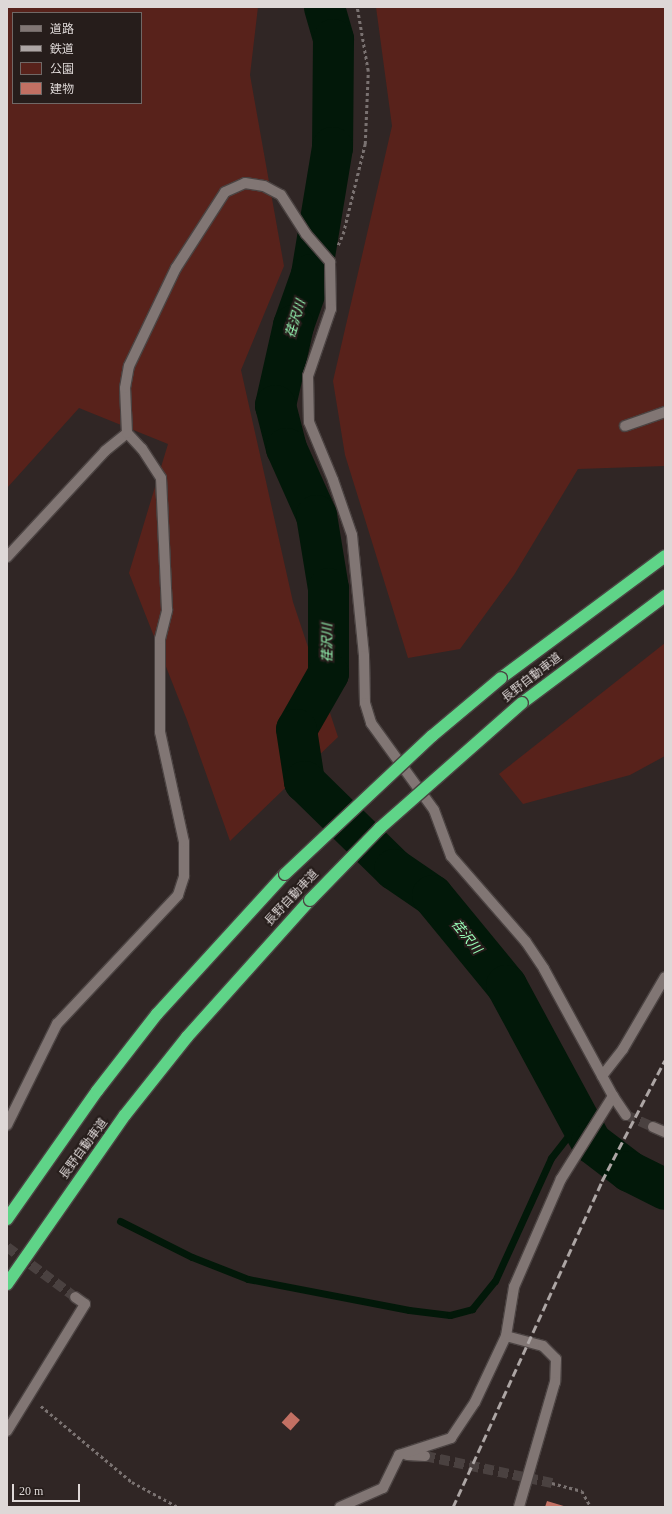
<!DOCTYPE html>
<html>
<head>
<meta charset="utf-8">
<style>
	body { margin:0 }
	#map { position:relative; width:672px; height:1514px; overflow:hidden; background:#302625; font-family:"Times New Roman","Noto Sans JP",serif }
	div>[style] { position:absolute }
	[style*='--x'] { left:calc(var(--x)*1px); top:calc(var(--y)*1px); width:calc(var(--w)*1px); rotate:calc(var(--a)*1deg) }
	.green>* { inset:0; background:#58221b }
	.stream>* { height:7px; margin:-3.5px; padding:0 3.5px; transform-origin:3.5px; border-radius:3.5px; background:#021809 }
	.river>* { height:41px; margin:-20.5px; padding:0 20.5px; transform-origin:20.5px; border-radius:20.5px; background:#021809 }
	.building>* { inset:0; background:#c27063; transform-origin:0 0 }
	.street-tunnel>* { height:10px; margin-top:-5px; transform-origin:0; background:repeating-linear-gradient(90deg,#4a4140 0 10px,transparent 0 15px) }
	.path>* { height:2.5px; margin-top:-1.25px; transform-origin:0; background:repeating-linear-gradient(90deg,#7a7271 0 3px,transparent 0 6px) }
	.roads { filter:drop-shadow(1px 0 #4b4342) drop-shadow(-1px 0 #4b4342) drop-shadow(0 1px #4b4342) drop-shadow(0 -1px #4b4342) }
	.street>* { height:10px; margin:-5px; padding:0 5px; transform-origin:5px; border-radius:5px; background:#817674 }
	.highway>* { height:12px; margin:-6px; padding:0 6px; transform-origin:6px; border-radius:6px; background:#5fd488 }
	.rail>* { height:3px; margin-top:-1.5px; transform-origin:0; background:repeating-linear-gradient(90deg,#ada6a5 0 8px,transparent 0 12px) }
	.bridges { filter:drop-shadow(1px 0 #4b4342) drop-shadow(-1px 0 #4b4342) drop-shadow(0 1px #4b4342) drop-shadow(0 -1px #4b4342) }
	.highway-bridge>* { height:12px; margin:-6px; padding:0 6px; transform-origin:6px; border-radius:6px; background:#5fd488 }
	span { translate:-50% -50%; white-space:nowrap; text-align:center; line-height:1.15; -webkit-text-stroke:4px #261d1b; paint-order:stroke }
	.street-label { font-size:12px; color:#ded8d7 }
	.water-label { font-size:13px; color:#99feb8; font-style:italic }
	.frame { position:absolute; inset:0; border:8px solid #ded8d7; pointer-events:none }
	.legend { position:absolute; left:12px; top:12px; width:130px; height:92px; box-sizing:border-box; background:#261d1b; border:1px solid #706866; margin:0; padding:5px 7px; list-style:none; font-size:12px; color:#ded8d7 }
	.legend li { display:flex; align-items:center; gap:8px; height:20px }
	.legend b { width:20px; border:1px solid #706866 }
	.scale { position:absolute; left:12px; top:1484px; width:68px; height:18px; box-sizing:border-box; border:2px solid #ded8d7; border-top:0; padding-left:5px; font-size:12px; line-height:14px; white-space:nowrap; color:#ded8d7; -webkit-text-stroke:3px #261d1b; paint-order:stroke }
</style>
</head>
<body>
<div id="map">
	<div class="green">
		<div style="clip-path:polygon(evenodd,7px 7px,258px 7px,250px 75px,284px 266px,241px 370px,293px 602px,338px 737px,230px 841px,187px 720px,129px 573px,168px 444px,79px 408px,7px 488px,7px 7px,13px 13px,141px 13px,141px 103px,13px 103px,13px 13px)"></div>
		<div style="clip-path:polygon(376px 7px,665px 7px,665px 466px,578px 469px,514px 575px,460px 649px,408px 658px,345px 455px,333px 381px,392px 126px)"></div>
		<div style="clip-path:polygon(665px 643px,665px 756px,630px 775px,523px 804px,499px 774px)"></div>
	</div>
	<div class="stream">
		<div style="--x:120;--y:1221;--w:80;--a:26.6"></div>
		<div style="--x:192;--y:1257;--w:60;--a:21.4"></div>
		<div style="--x:248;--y:1279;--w:164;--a:10.9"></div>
		<div style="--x:409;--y:1310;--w:41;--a:7"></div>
		<div style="--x:450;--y:1315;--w:23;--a:-15"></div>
		<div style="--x:472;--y:1309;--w:36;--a:-51"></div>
		<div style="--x:495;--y:1281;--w:135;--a:-65.5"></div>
		<div style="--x:551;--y:1158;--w:33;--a:-52"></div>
		<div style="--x:571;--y:1132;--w:12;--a:-35"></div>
	</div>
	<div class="river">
		<div style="--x:324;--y:7;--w:33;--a:74"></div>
		<div style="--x:333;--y:39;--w:108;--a:90.5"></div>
		<div style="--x:332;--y:147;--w:129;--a:99.4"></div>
		<div style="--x:311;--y:274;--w:54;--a:109.4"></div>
		<div style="--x:293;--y:325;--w:82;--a:102.7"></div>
		<div style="--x:275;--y:405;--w:44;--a:75.7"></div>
		<div style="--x:286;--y:448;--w:73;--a:65.9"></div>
		<div style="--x:316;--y:515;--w:74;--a:80.7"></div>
		<div style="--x:328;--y:588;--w:85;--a:90"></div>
		<div style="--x:328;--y:673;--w:64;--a:119.7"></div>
		<div style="--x:296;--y:729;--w:53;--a:81.3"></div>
		<div style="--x:304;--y:781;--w:126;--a:44.4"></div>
		<div style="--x:394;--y:869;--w:46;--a:34.4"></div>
		<div style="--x:432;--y:895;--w:117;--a:50.6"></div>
		<div style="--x:506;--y:985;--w:179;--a:61.6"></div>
		<div style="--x:591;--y:1142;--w:48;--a:37.3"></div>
		<div style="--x:629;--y:1171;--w:40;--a:26.6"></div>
	</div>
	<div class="building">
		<div style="left:291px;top:1412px;width:12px;height:14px;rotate:42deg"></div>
		<div style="clip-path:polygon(547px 1501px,567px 1507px,545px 1507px)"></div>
	</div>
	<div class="street-tunnel">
		<div style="--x:626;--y:1115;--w:30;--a:24"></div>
		<div style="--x:7;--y:1247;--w:84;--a:36.3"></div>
		<div style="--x:425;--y:1456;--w:130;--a:12"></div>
	</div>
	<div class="path">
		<div style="--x:338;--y:245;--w:12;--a:-66"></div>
		<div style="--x:343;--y:234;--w:93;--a:-76.3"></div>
		<div style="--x:365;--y:144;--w:73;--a:-87.6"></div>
		<div style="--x:368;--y:71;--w:65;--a:-99.8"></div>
		<div style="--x:41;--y:1406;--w:119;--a:39.9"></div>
		<div style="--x:132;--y:1482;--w:52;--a:28.5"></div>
		<div style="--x:552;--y:1483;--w:31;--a:15"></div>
		<div style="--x:582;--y:1491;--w:18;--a:61"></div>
	</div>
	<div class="roads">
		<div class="street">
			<div style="--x:625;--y:426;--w:42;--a:-19.3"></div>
			<div style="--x:7;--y:557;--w:144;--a:-47.2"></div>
			<div style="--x:105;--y:451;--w:28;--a:-39"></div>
			<div style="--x:602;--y:1076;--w:34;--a:-52"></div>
			<div style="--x:623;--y:1049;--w:83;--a:-59.7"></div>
			<div style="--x:7;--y:1125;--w:113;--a:-63.7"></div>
			<div style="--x:57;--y:1024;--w:177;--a:-46.8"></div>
			<div style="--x:178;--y:895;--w:20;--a:-72"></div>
			<div style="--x:184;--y:876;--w:34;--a:-90"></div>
			<div style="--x:184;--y:842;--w:113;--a:-102.3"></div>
			<div style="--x:160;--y:732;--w:93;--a:-90"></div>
			<div style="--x:160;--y:639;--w:30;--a:-76"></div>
			<div style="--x:167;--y:610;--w:132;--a:-92.6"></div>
			<div style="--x:161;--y:478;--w:35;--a:-123"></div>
			<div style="--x:142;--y:449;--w:22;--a:-133"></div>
			<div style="--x:127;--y:433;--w:45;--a:-92.5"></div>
			<div style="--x:125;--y:388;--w:22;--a:-80"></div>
			<div style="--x:129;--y:366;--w:109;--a:-64.4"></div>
			<div style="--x:176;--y:268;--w:90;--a:-57.2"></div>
			<div style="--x:225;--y:192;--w:22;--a:-24"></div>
			<div style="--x:245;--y:183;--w:19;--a:9"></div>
			<div style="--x:264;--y:186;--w:19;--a:28"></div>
			<div style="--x:281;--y:195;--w:46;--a:57.3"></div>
			<div style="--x:306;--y:234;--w:37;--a:49"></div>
			<div style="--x:330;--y:262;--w:47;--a:88.8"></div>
			<div style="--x:331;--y:309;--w:71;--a:108.9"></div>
			<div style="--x:308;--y:376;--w:46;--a:88.8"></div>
			<div style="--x:309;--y:422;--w:63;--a:67.5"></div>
			<div style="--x:333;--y:480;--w:58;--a:70.9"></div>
			<div style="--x:352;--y:535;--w:122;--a:84.3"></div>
			<div style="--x:364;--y:656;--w:47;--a:88.8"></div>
			<div style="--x:365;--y:703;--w:21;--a:73"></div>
			<div style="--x:371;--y:723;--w:107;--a:54.1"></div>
			<div style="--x:434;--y:810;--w:49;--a:69.7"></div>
			<div style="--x:451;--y:856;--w:114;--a:48.9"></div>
			<div style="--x:526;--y:942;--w:32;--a:56"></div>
			<div style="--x:544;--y:969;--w:145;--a:61.5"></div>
			<div style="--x:613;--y:1096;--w:23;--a:56"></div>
			<div style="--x:653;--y:1127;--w:13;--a:23"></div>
			<div style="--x:506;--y:1336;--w:38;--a:15"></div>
			<div style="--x:543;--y:1346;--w:18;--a:45"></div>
			<div style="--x:556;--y:1359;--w:23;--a:92"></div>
			<div style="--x:555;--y:1382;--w:130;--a:106.1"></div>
			<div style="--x:7;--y:1431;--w:149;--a:-58.4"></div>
			<div style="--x:85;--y:1304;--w:12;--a:-145"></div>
			<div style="--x:407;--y:1455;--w:18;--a:3"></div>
			<div style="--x:340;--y:1507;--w:47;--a:-23.8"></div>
			<div style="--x:383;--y:1488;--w:37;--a:-64"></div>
			<div style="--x:399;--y:1455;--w:55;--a:-18.1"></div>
			<div style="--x:451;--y:1438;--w:43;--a:-56.3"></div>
			<div style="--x:475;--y:1402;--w:73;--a:-64.8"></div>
			<div style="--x:506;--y:1336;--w:50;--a:-80.7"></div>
			<div style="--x:514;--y:1287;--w:118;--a:-66.5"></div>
			<div style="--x:561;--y:1179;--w:98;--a:-57.9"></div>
		</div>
		<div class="highway">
			<div style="--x:501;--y:678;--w:204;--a:-36.6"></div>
			<div style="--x:522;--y:703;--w:179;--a:-36.8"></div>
			<div style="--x:7;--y:1219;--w:156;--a:-54.9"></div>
			<div style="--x:97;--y:1091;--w:98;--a:-52.1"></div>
			<div style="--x:157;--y:1014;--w:190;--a:-47.6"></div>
			<div style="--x:7;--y:1284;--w:206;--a:-55.1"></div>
			<div style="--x:125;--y:1115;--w:100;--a:-51.5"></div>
			<div style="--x:187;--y:1037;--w:184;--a:-48.1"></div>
		</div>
	</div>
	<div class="rail">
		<div style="--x:453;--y:1507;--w:358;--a:-65.4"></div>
		<div style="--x:602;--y:1181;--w:136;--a:-62.5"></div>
	</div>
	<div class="bridges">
		<div class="highway-bridge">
			<div style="--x:285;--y:874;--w:202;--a:-43.2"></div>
			<div style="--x:432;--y:736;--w:90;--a:-40"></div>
			<div style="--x:310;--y:900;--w:100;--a:-45.8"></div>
			<div style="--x:380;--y:828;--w:189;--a:-41.4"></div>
		</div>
	</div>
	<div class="street-label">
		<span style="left:532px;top:678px;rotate:-38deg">長野自動車道</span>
		<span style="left:292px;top:898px;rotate:-47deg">長野自動車道</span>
		<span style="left:84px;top:1149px;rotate:-54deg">長野自動車道</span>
	</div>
	<div class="water-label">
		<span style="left:296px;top:319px;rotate:-73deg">荏沢川</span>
		<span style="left:328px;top:643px;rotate:-90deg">荏沢川</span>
		<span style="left:466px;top:937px;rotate:51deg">荏沢川</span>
	</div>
	<div class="frame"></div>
	<ul class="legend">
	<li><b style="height:5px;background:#817674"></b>道路</li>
	<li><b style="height:5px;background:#ada6a5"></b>鉄道</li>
	<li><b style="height:11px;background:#58221b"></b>公園</li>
	<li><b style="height:11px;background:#c27063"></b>建物</li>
	</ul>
	<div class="scale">20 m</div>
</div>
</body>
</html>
